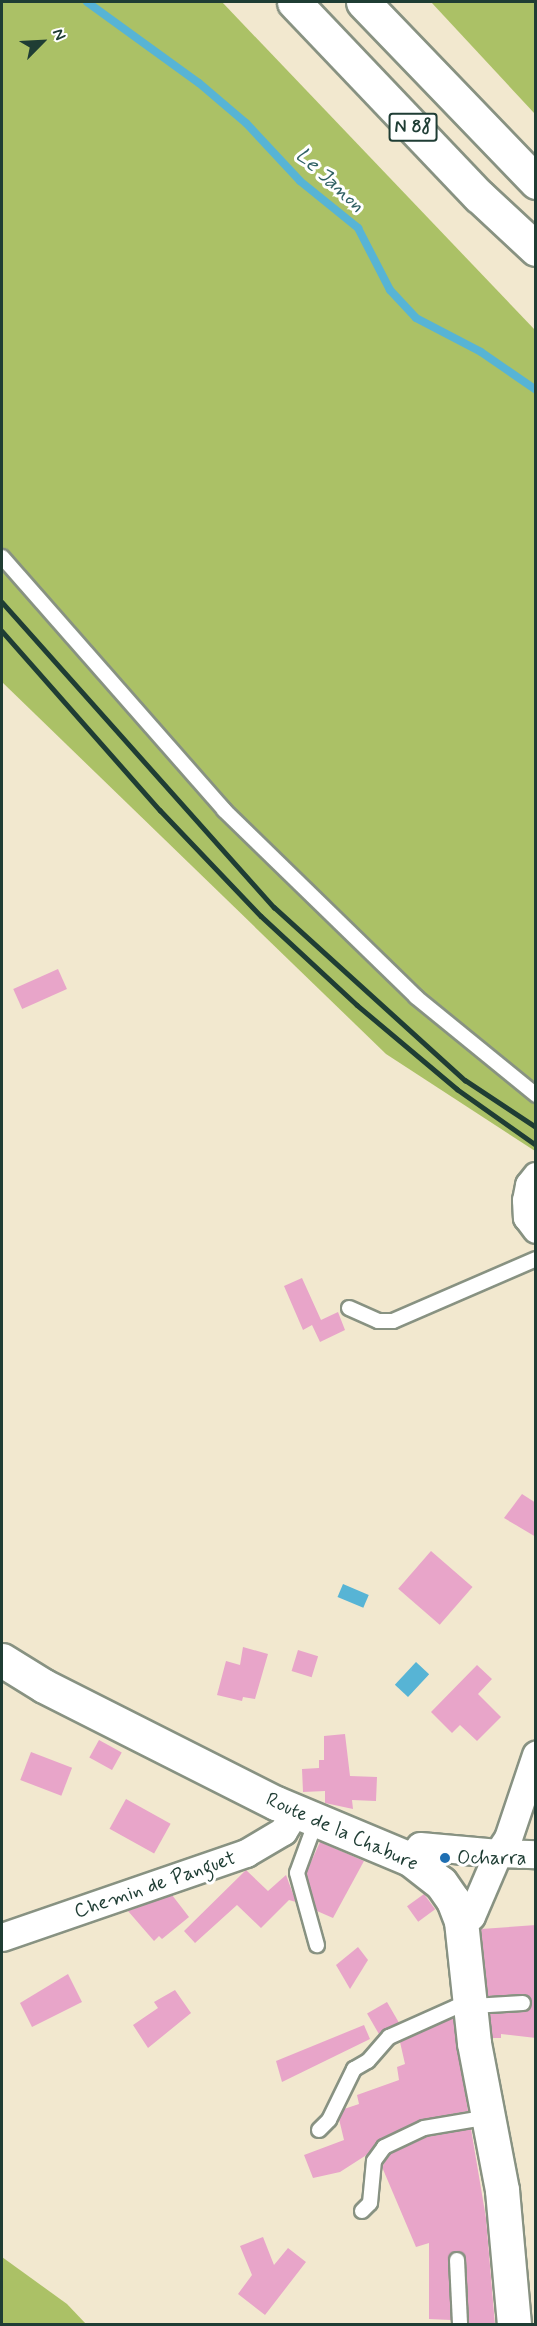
<!DOCTYPE html>
<html>
<head>
<meta charset="utf-8">
<style>
	body { margin:0 }
	#map { position:relative; width:537px; height:2326px; overflow:hidden; background:#f2e8cf; font-family:Mynerve,sans-serif }
	div>[style] { position:absolute }
	[style*='--x'] { left:calc(var(--x)*1px); top:calc(var(--y)*1px); width:calc(var(--w)*1px); rotate:calc(var(--a)*1deg) }
	.green>* { inset:0; background:#abc166 }
	.water>* { inset:0; background:#57b4d5; transform-origin:0 0 }
	.stream>* { height:8px; margin:-4px; padding:0 4px; transform-origin:4px; border-radius:4px; background:#57b4d5 }
	.building>* { inset:0; background:#e8a5c9; transform-origin:0 0 }
	.roads { filter:drop-shadow(2px 0 #889282) drop-shadow(-2px 0 #889282) drop-shadow(0 2px #889282) drop-shadow(0 -2px #889282) }
	.lane>* { height:14px; margin:-7px; padding:0 7px; transform-origin:7px; border-radius:7px; background:#fff }
	.street>* { height:27px; margin:-13.5px; padding:0 13.5px; transform-origin:13.5px; border-radius:13.5px; background:#fff }
	.secondary>* { height:33px; margin:-16.5px; padding:0 16.5px; transform-origin:16.5px; border-radius:16.5px; background:#fff }
	.highway>* { height:33px; margin:-16.5px; padding:0 16.5px; transform-origin:16.5px; border-radius:16.5px; background:#fff }
	.rail>* { height:4.5px; margin:-2.25px; padding:0 2.25px; transform-origin:2.25px; border-radius:2.25px; background:#1f3d34 }
	.dots>* { width:16px; height:16px; translate:-50% -50%; box-sizing:border-box; border:3px solid #fff; border-radius:50% }
	span { translate:-50% -50%; white-space:nowrap; text-align:center; line-height:1.15; -webkit-text-stroke:6px #fff; paint-order:stroke }
	.shield-label span { padding:2px 4px; background:#fff; border:2px solid; border-radius:4px; -webkit-text-stroke-width:0 }
	.shield-label { font-size:18px; color:#1f3d34; font-weight:700 }
	.street-label { font-size:20px; color:#1f3d34 }
	.poi-label { font-size:20px; color:#1f3d34 }
	.left { translate:0 -50%; text-align:left }
	.water-label { font-size:21px; color:#306164; font-style:italic }
	.frame { position:absolute; inset:0; border:3px solid #1f3d34; pointer-events:none }
	.north { position:absolute; left:12px; top:12px; width:60px; height:60px; -webkit-text-stroke:4px #fff; paint-order:stroke; rotate:66deg; font-size:16px; font-weight:700; line-height:24px; text-align:center; color:#1f3d34 }
	.north::after { content:''; display:block; margin:auto; width:21px; height:27px; background:#1f3d34; clip-path:polygon(50% 0,100% 100%,50% 72%,0 100%) }
</style>
</head>
<body>
<div id="map">
	<div class="green">
		<div style="clip-path:polygon(2px 2px,222px 2px,535px 330px,535px 1151px,386px 1054px,2px 682px)"></div>
		<div style="clip-path:polygon(431px 2px,535px 2px,535px 114px)"></div>
		<div style="clip-path:polygon(2px 2257px,67px 2304px,86px 2324px,2px 2324px)"></div>
	</div>
	<div class="water">
		<div style="left:343px;top:1584px;width:28px;height:14px;rotate:23deg"></div>
		<div style="left:416px;top:1662px;width:18px;height:31px;rotate:43deg"></div>
	</div>
	<div class="stream">
		<div style="--x:87;--y:2;--w:138;--a:35.9"></div>
		<div style="--x:199;--y:83;--w:62;--a:40.4"></div>
		<div style="--x:246;--y:123;--w:79;--a:47"></div>
		<div style="--x:300;--y:181;--w:75;--a:39"></div>
		<div style="--x:358;--y:228;--w:70;--a:62.7"></div>
		<div style="--x:390;--y:290;--w:38;--a:47"></div>
		<div style="--x:416;--y:318;--w:73;--a:27.6"></div>
		<div style="--x:481;--y:352;--w:67;--a:34.6"></div>
	</div>
	<div class="building">
		<div style="left:58px;top:969px;width:22px;height:49px;rotate:66deg"></div>
		<div style="clip-path:polygon(302px 1278px,321px 1320px,338px 1312px,345px 1330px,320px 1342px,312px 1325px,303px 1330px,284px 1286px)"></div>
		<div style="clip-path:polygon(522px 1494px,536px 1503px,536px 1537px,504px 1518px)"></div>
		<div style="left:431px;top:1551px;width:55px;height:50px;rotate:41deg"></div>
		<div style="clip-path:polygon(243px 1647px,268px 1654px,255px 1699px,243px 1697px,242px 1701px,217px 1695px,226px 1661px,240px 1665px)"></div>
		<div style="left:298px;top:1650px;width:21px;height:22px;rotate:17deg"></div>
		<div style="clip-path:polygon(477px 1665px,492px 1679px,478px 1694px,501px 1717px,477px 1741px,460px 1725px,452px 1733px,431px 1712px)"></div>
		<div style="clip-path:polygon(345px 1734px,350px 1776px,377px 1777px,376px 1801px,352px 1800px,353px 1809px,325px 1803px,325px 1791px,303px 1792px,302px 1769px,319px 1768px,319px 1760px,324px 1760px,324px 1736px)"></div>
		<div style="left:99px;top:1740px;width:26px;height:20px;rotate:29deg"></div>
		<div style="left:31px;top:1752px;width:44px;height:30px;rotate:21deg"></div>
		<div style="left:126px;top:1799px;width:51px;height:34px;rotate:29deg"></div>
		<div style="clip-path:polygon(320px 1842px,364px 1861px,333px 1918px,317px 1911px,306px 1873px)"></div>
		<div style="clip-path:polygon(246px 1870px,268px 1891px,286px 1875px,296px 1902px,289px 1900px,261px 1928px,237px 1905px,195px 1943px,184px 1931px)"></div>
		<div style="left:424px;top:1894px;width:19px;height:21px;rotate:54deg"></div>
		<div style="clip-path:polygon(172px 1895px,189px 1917px,162px 1939px,159px 1936px,154px 1941px,128px 1911px)"></div>
		<div style="clip-path:polygon(536px 1925px,536px 2038px,501px 2034px,501px 2038px,492px 2038px,490px 2014px,524px 2012px,532px 2002px,523px 1994px,488px 1996px,481px 1929px)"></div>
		<div style="clip-path:polygon(358px 1947px,368px 1960px,350px 1989px,336px 1965px)"></div>
		<div style="clip-path:polygon(68px 1974px,82px 2002px,32px 2027px,20px 2003px)"></div>
		<div style="clip-path:polygon(175px 1990px,191px 2013px,148px 2048px,133px 2025px,158px 2008px,154px 2002px)"></div>
		<div style="left:387px;top:2002px;width:24px;height:23px;rotate:60deg"></div>
		<div style="clip-path:polygon(453px 2018px,468px 2111px,420px 2120px,380px 2139px,368px 2154px,340px 2172px,313px 2178px,304px 2155px,344px 2140px,339px 2119px,344px 2109px,359px 2104px,357px 2095px,399px 2080px,397px 2067px,405px 2064px,400px 2042px)"></div>
		<div style="clip-path:polygon(364px 2025px,370px 2039px,282px 2082px,276px 2061px)"></div>
		<div style="clip-path:polygon(471px 2129px,486px 2218px,495px 2325px,469px 2325px,466px 2260px,457px 2251px,448px 2260px,451px 2320px,429px 2319px,429px 2243px,416px 2247px,382px 2167px,390px 2154px,427px 2137px)"></div>
		<div style="clip-path:polygon(263px 2237px,274px 2265px,288px 2248px,306px 2262px,265px 2315px,238px 2294px,252px 2275px,240px 2246px)"></div>
	</div>
	<div class="roads">
		<div class="lane">
			<div style="--x:2;--y:557;--w:337;--a:48.7"></div>
			<div style="--x:224;--y:810;--w:268;--a:44.2"></div>
			<div style="--x:416;--y:997;--w:155;--a:39.2"></div>
			<div style="--x:349;--y:1308;--w:32;--a:24"></div>
			<div style="--x:378;--y:1321;--w:15;--a:0"></div>
			<div style="--x:393;--y:1321;--w:156;--a:-23.4"></div>
			<div style="--x:316;--y:1821;--w:55;--a:110.1"></div>
			<div style="--x:297;--y:1873;--w:75;--a:74.5"></div>
			<div style="--x:319;--y:2130;--w:14;--a:-45"></div>
			<div style="--x:329;--y:2120;--w:57;--a:-63.9"></div>
			<div style="--x:354;--y:2069;--w:16;--a:-30"></div>
			<div style="--x:368;--y:2061;--w:32;--a:-49"></div>
			<div style="--x:389;--y:2037;--w:73;--a:-24.1"></div>
			<div style="--x:456;--y:2007;--w:67;--a:-3.4"></div>
			<div style="--x:362;--y:2211;--w:11;--a:-45"></div>
			<div style="--x:370;--y:2203;--w:42;--a:-84.6"></div>
			<div style="--x:374;--y:2161;--w:17;--a:-54"></div>
			<div style="--x:384;--y:2147;--w:44;--a:-25.4"></div>
			<div style="--x:424;--y:2128;--w:66;--a:-9.6"></div>
			<div style="--x:457;--y:2260;--w:64;--a:87.3"></div>
		</div>
		<div class="street">
			<div style="--x:536;--y:1176;--w:11;--a:128"></div>
			<div style="--x:529;--y:1185;--w:15;--a:101"></div>
			<div style="--x:526;--y:1200;--w:17;--a:87"></div>
			<div style="--x:527;--y:1217;--w:15;--a:53"></div>
			<div style="--x:410;--y:1859;--w:16;--a:-52"></div>
			<div style="--x:420;--y:1846;--w:78;--a:5.1"></div>
			<div style="--x:498;--y:1853;--w:18;--a:-56"></div>
			<div style="--x:508;--y:1838;--w:88;--a:-71.4"></div>
			<div style="--x:461;--y:1921;--w:11;--a:-27"></div>
			<div style="--x:471;--y:1916;--w:69;--a:-66.8"></div>
			<div style="--x:498;--y:1853;--w:38;--a:2"></div>
			<div style="--x:2;--y:1937;--w:258;--a:-19"></div>
			<div style="--x:246;--y:1853;--w:43;--a:-30.7"></div>
			<div style="--x:283;--y:1831;--w:22;--a:-58"></div>
		</div>
		<div class="secondary">
			<div style="--x:2;--y:1660;--w:49;--a:31.8"></div>
			<div style="--x:44;--y:1686;--w:260;--a:26.8"></div>
			<div style="--x:276;--y:1803;--w:145;--a:22.7"></div>
			<div style="--x:410;--y:1859;--w:39;--a:38"></div>
			<div style="--x:441;--y:1883;--w:21;--a:55"></div>
			<div style="--x:453;--y:1900;--w:22;--a:69"></div>
			<div style="--x:461;--y:1921;--w:123;--a:83.9"></div>
			<div style="--x:474;--y:2043;--w:150;--a:79.2"></div>
			<div style="--x:502;--y:2190;--w:135;--a:84.9"></div>
		</div>
		<div class="highway">
			<div style="--x:294;--y:2;--w:268;--a:46.4"></div>
			<div style="--x:479;--y:196;--w:78;--a:42.9"></div>
			<div style="--x:363;--y:2;--w:250;--a:46.1"></div>
		</div>
	</div>
	<div class="rail">
		<div style="--x:2;--y:602;--w:409;--a:48.3"></div>
		<div style="--x:274;--y:907;--w:258;--a:42.2"></div>
		<div style="--x:465;--y:1080;--w:85;--a:33.5"></div>
		<div style="--x:2;--y:631;--w:239;--a:48.6"></div>
		<div style="--x:160;--y:810;--w:146;--a:46.4"></div>
		<div style="--x:261;--y:916;--w:131;--a:42.8"></div>
		<div style="--x:357;--y:1005;--w:131;--a:40"></div>
		<div style="--x:457;--y:1089;--w:97;--a:35.3"></div>
	</div>
	<div class="dots">
		<div style="left:445px;top:1858px;background:#1f6fb2"></div>
	</div>
	<div class="shield-label">
		<span style="left:413px;top:127px">N 88</span>
	</div>
	<div class="street-label">
		<span style="left:342px;top:1832px;rotate:24deg">Route de la Chabure</span>
		<span style="left:155px;top:1885px;rotate:-19deg">Chemin de Panguet</span>
	</div>
	<div class="poi-label">
		<span class="left" style="left:457px;top:1858px">Ocharra</span>
	</div>
	<div class="water-label">
		<span style="left:330px;top:180px;rotate:42deg">Le Janon</span>
	</div>
	<div class="frame"></div>
	<div class="north">N</div>
</div>
</body>
</html>
